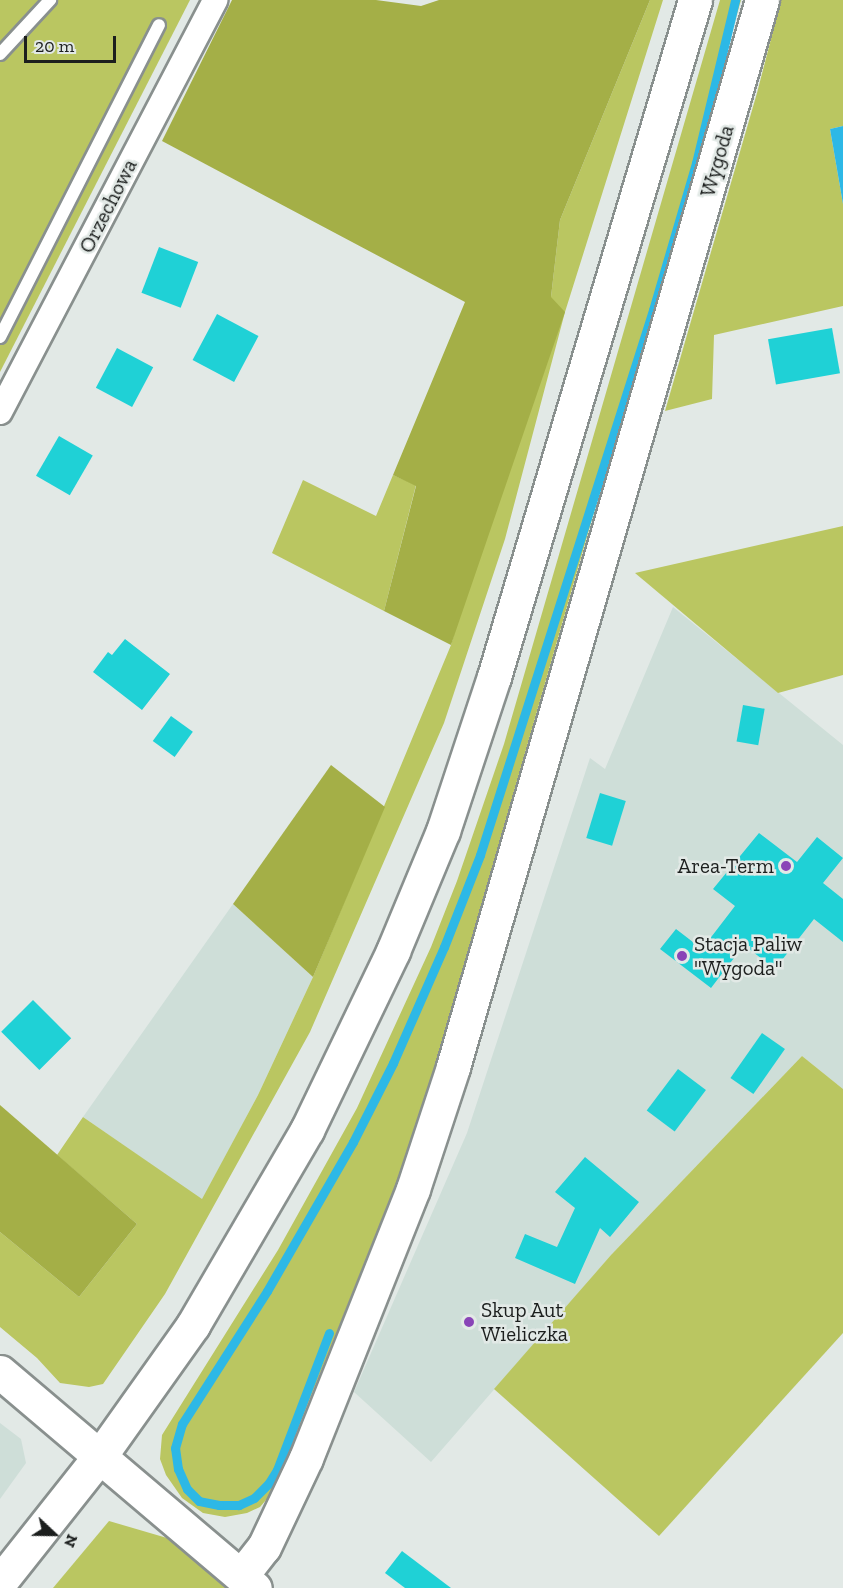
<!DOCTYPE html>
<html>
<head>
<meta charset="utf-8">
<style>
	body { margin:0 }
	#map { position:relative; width:843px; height:1588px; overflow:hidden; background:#e2e9e6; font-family:"Zilla Slab",serif }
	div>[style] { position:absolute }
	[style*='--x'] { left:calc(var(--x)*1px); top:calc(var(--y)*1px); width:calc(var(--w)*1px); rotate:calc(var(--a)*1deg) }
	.built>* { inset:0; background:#ceded8 }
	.green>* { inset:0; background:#bac661 }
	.forest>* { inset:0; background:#a4af47 }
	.water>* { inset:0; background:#2db8e6 }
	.stream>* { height:9px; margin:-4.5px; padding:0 4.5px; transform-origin:4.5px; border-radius:4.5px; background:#2db8e6 }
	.building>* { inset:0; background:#1fd1d6; transform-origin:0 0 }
	.roads { filter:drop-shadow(2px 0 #89908e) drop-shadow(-2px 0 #89908e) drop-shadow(0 2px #89908e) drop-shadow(0 -2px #89908e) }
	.lane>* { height:12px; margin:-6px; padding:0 6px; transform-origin:6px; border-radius:6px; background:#fff }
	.street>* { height:24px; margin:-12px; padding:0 12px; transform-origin:12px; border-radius:12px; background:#fff }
	.secondary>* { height:33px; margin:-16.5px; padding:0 16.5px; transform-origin:16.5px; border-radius:16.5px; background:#fff }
	.primary>* { height:33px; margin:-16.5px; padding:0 16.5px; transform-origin:16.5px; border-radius:16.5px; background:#fff }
	.dots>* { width:16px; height:16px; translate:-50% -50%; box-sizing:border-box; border:3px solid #e2e9e6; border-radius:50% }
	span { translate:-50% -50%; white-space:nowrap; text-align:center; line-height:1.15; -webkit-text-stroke:5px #e2e9e6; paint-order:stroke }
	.street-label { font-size:21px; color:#1c1f1e }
	.poi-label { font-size:21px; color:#1c1f1e }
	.right { translate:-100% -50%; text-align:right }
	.left { translate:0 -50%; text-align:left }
	.north { position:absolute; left:24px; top:1504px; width:60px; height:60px; -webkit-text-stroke:4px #e2e9e6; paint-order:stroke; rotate:112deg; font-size:16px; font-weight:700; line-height:24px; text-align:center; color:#1c1f1e }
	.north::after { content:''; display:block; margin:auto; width:21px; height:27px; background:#1c1f1e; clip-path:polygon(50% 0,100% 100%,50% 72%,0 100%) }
	.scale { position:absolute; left:24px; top:36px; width:92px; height:27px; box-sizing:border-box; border:3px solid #1c1f1e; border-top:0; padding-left:8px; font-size:18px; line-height:21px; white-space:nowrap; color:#1c1f1e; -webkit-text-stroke:4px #e2e9e6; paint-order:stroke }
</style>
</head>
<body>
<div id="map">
	<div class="built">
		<div style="clip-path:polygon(673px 607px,843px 745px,843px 1089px,802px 1056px,611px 1255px,431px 1462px,354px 1392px,467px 1133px,590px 758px,605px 769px)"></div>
		<div style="clip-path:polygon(233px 904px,313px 977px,258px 1095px,202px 1200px,83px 1117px)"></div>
		<div style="clip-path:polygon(0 1423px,21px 1439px,26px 1463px,0 1499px)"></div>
	</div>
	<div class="green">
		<div style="clip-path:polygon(0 0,190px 0,0 372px)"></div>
		<div style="clip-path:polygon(650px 0,663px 0,565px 312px,505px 539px,444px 723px,310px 1032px,165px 1294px,103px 1384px,89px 1387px,60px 1383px,37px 1358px,0 1327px,0 1232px,79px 1297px,137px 1224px,57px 1155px,83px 1117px,202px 1199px,258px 1095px,313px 977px,451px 645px,551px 297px,560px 220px)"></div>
		<div style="clip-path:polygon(720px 0,741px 0,414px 1140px,272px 1493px,260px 1507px,247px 1513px,225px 1517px,203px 1513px,182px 1498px,166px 1475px,160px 1459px,162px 1435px,278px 1250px,357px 1108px,431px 947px,457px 881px,504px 744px)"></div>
		<div style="clip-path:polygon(781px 0,843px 0,843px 126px,830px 129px,843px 204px,843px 306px,714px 335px,712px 399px,665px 411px,757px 93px)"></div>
		<div style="clip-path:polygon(393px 475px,416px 485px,384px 611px,272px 553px,303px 480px,376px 516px)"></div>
		<div style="clip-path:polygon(843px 526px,843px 675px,778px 693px,635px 573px)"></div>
		<div style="clip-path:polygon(802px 1056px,843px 1089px,843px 1333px,659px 1536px,494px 1389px,611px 1255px)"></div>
		<div style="clip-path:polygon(109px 1521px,167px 1538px,226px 1588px,53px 1588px)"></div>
	</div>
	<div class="forest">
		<div style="clip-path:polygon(232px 0,376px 0,421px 6px,439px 0,650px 0,560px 220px,551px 297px,565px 312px,451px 645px,384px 611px,416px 486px,393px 475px,465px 302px,162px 141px)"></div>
		<div style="clip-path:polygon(331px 765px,385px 807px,313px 977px,233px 904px)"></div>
		<div style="clip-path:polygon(0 1105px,137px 1224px,79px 1297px,0 1232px)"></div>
	</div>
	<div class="water">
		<div style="clip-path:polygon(843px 126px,843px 204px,830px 129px)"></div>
	</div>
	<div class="stream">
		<div style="--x:329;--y:1333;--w:147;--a:110.8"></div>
		<div style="--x:277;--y:1470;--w:15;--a:122"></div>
		<div style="--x:269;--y:1483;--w:21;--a:135"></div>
		<div style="--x:254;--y:1498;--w:17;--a:155"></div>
		<div style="--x:239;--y:1505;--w:20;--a:180"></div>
		<div style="--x:219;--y:1505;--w:20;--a:-169"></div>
		<div style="--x:199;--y:1501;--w:17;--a:-135"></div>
		<div style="--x:187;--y:1489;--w:22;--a:-114"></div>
		<div style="--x:178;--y:1469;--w:21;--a:-98"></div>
		<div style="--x:175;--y:1448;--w:25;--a:-74"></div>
		<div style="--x:182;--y:1424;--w:158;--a:-57.4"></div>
		<div style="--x:267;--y:1291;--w:172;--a:-60"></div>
		<div style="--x:353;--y:1142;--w:89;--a:-63.1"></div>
		<div style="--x:393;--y:1063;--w:127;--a:-66.3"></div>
		<div style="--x:444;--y:947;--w:99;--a:-68.6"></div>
		<div style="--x:480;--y:855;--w:572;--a:-72.39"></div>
		<div style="--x:653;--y:310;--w:153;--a:-73.7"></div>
		<div style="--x:696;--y:163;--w:168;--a:-76.5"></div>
	</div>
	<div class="building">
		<div style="left:159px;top:247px;width:42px;height:49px;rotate:21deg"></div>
		<div style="left:217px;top:314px;width:47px;height:52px;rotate:28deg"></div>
		<div style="left:832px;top:328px;width:46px;height:65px;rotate:80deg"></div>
		<div style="left:117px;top:348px;width:41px;height:45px;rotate:28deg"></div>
		<div style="left:59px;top:436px;width:39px;height:46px;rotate:30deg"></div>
		<div style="clip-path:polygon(125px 639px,170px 674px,142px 710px,93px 672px,108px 652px,112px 655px)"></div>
		<div style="left:743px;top:705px;width:22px;height:37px;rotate:10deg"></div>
		<div style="left:171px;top:716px;width:27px;height:31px;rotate:36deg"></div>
		<div style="left:600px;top:793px;width:27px;height:47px;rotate:17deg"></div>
		<div style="clip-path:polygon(759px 833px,797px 862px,817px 837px,843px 858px,823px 883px,843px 899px,843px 942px,814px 919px,775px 969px,744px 945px,711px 988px,660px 949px,676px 929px,702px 949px,735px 906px,713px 889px)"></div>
		<div style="left:33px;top:1000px;width:54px;height:45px;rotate:45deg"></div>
		<div style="left:762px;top:1033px;width:28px;height:55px;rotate:35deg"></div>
		<div style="left:678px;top:1069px;width:35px;height:52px;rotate:37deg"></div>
		<div style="clip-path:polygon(585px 1157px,639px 1202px,610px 1237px,600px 1228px,575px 1284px,515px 1258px,525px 1234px,557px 1247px,575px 1208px,555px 1192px)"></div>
		<div style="clip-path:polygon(402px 1551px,451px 1588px,405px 1588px,385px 1573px)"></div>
	</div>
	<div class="roads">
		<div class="lane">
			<div style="--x:0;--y:54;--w:74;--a:-47.2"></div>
			<div style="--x:0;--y:337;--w:350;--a:-63"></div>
		</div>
		<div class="street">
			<div style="--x:0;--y:412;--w:465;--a:-62.4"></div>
		</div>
		<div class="secondary">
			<div style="--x:0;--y:1372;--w:334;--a:40.3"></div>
			<div style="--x:241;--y:1576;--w:37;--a:-52"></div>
			<div style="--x:264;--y:1547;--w:98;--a:-64.7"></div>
			<div style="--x:306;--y:1458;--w:289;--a:-68.3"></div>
			<div style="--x:413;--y:1189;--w:128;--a:-71.8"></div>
			<div style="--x:453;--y:1067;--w:1111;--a:-73.85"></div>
		</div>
		<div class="primary">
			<div style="--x:0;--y:1582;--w:161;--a:-51.6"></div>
			<div style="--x:100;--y:1456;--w:161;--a:-54.6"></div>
			<div style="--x:193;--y:1325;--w:226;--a:-59.7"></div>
			<div style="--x:307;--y:1130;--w:199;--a:-64.3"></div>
			<div style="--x:393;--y:951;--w:130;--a:-67.4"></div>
			<div style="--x:443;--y:831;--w:162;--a:-71.7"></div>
			<div style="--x:494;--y:677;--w:706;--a:-73.46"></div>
		</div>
	</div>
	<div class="dots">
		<div style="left:786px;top:866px;background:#8944b7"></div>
		<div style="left:682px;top:956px;background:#8944b7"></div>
		<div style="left:469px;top:1322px;background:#8944b7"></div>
	</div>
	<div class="street-label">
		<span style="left:717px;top:161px;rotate:-74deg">Wygoda</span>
		<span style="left:108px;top:206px;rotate:-63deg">Orzechowa</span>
	</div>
	<div class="poi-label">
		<span class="right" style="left:774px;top:866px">Area-Term</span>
		<span class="left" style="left:694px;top:956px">Stacja Paliw<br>"Wygoda"</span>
		<span class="left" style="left:481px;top:1322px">Skup Aut<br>Wieliczka</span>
	</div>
	<div class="north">N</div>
	<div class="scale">20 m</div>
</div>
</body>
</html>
